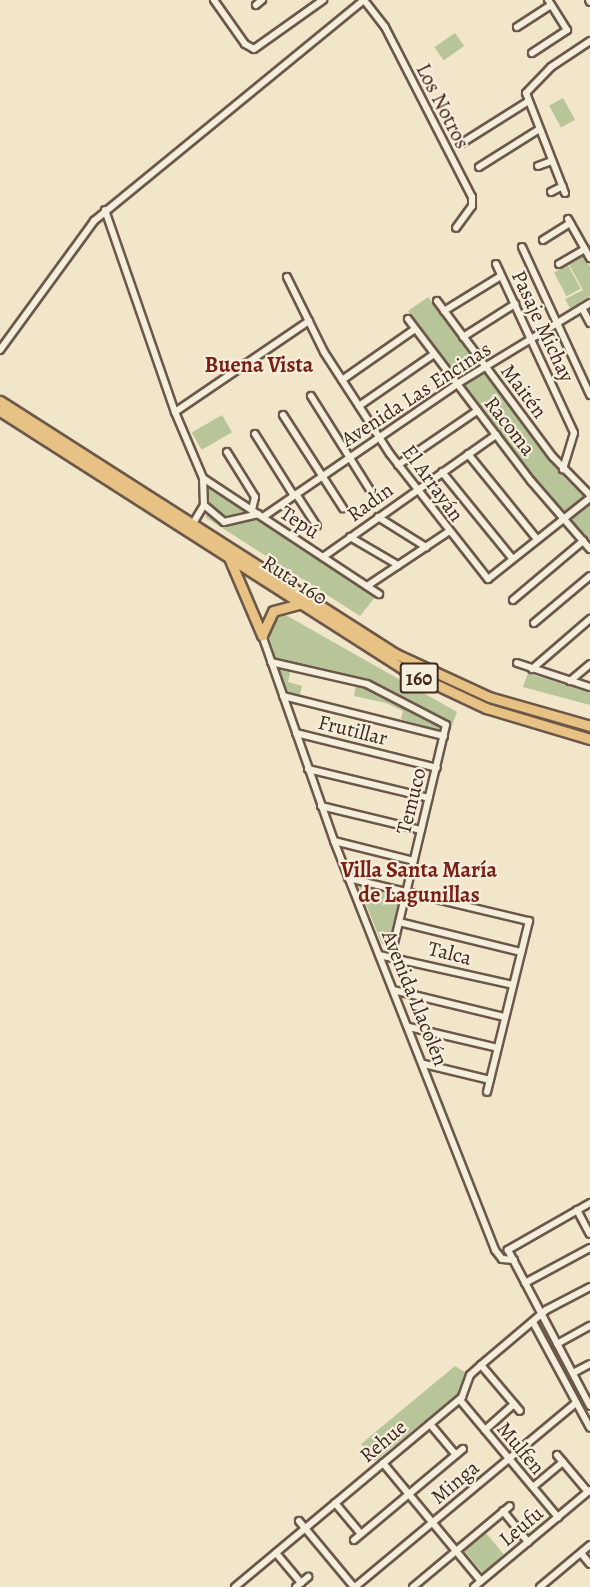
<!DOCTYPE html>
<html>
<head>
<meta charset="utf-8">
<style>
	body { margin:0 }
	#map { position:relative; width:590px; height:1587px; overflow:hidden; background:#f1e5ca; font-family:Alegreya,serif }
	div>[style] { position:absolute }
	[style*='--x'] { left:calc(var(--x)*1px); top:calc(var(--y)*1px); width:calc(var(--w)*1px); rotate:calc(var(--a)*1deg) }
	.green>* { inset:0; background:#b7c599; transform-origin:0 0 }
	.roads { filter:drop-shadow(2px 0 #6c5849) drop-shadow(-2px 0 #6c5849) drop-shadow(0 2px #6c5849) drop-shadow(0 -2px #6c5849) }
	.minor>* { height:6px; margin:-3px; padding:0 3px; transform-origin:3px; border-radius:3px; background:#f6eedd }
	.highway>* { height:9px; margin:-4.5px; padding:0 4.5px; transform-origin:4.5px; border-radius:4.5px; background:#e8c285 }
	span { translate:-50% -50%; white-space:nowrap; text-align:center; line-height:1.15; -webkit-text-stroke:4.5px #f6eedd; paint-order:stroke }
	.shield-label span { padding:2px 4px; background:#f6eedd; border:2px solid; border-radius:4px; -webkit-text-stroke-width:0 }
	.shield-label { font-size:20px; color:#3f291e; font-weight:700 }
	.street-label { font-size:21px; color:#3f291e }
	.neighbourhood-label { font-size:22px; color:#7a1f14; font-weight:700 }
</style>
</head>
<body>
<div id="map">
	<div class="green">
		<div style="left:455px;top:33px;width:16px;height:25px;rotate:55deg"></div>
		<div style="left:563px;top:98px;width:25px;height:16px;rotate:61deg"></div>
		<div style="clip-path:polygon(581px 252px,590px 267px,590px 296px,570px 308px,565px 299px,583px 290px,567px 261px)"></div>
		<div style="left:568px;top:265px;width:27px;height:16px;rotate:62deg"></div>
		<div style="clip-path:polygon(428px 297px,565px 478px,590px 501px,590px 542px,529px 472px,408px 311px)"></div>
		<div style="left:222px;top:415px;width:20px;height:35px;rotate:60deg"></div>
		<div style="clip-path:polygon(205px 484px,376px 596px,360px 616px,205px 517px,211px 509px)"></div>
		<div style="clip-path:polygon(282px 613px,457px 712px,449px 734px,401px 719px,403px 711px,386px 703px,354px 696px,356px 684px,291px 668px,288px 682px,302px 686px,299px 698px,286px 693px,267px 630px)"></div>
		<div style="clip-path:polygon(528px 673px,590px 693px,590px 705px,523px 687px)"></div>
		<div style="clip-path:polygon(357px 882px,401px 892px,390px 944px,382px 944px)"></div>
		<div style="clip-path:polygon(455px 1366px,466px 1373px,461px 1391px,375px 1461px,361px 1444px)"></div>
		<div style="left:485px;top:1532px;width:30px;height:28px;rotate:50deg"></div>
	</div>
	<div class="roads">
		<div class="minor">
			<div style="--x:214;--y:0;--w:54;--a:54.8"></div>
			<div style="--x:245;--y:44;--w:10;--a:29"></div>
			<div style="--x:254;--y:49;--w:85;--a:-35.4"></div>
			<div style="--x:364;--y:0;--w:34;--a:52"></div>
			<div style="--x:385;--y:27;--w:191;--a:62.9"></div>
			<div style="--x:472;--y:197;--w:9;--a:90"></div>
			<div style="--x:472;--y:206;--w:27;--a:126"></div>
			<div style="--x:589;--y:0;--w:2;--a:63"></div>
			<div style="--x:256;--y:5;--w:8;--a:-40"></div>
			<div style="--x:517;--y:27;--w:40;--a:-32.9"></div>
			<div style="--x:532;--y:53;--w:42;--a:-33.3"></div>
			<div style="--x:567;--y:30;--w:36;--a:-122"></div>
			<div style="--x:462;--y:143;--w:77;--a:-32.2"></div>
			<div style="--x:538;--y:166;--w:15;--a:-20"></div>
			<div style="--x:479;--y:167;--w:70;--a:-32.1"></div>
			<div style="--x:551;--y:192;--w:13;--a:-27"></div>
			<div style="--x:565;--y:193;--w:107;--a:-111.3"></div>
			<div style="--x:526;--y:93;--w:36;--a:-46"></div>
			<div style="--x:551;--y:67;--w:47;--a:-33.7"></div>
			<div style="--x:105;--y:210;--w:214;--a:70.9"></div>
			<div style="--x:175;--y:412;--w:72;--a:67"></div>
			<div style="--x:203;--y:478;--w:27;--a:88"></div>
			<div style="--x:204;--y:505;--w:26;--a:40"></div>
			<div style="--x:224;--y:522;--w:35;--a:-13"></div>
			<div style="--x:568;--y:219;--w:45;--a:60.6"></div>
			<div style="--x:543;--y:240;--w:32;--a:-32"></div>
			<div style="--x:522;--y:247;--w:163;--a:65.3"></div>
			<div style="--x:496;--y:264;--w:186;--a:65.2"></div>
			<div style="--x:574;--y:433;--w:38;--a:107"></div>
			<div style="--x:559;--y:264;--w:30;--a:-30"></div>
			<div style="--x:287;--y:277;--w:84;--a:63.7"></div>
			<div style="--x:324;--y:352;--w:121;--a:57.1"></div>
			<div style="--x:390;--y:454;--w:159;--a:51.9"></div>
			<div style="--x:488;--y:579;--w:130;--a:-38.5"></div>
			<div style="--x:437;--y:301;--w:194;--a:53.4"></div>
			<div style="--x:553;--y:457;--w:53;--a:45.8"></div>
			<div style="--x:582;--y:308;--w:17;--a:62"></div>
			<div style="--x:444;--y:311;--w:67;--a:-31.6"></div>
			<div style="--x:408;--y:319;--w:203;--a:52.8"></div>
			<div style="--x:531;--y:481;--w:90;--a:49.1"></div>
			<div style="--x:463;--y:337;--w:62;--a:-32.4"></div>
			<div style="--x:0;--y:350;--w:160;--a:-53.9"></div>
			<div style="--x:94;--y:221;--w:349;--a:-39.3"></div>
			<div style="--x:342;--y:380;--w:89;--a:-34.9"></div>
			<div style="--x:311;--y:396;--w:111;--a:57.9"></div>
			<div style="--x:359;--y:406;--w:91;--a:-34.7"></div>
			<div style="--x:175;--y:412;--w:162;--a:-34.2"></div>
			<div style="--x:283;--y:415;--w:111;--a:57.2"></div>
			<div style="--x:255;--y:434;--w:73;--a:57.8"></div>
			<div style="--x:227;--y:452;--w:53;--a:58.1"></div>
			<div style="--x:255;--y:497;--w:13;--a:103"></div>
			<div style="--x:468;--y:454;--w:108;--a:51"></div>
			<div style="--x:398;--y:465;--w:96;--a:-34.4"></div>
			<div style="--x:442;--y:472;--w:111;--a:50.9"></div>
			<div style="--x:203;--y:478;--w:211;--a:33.4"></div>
			<div style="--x:296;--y:494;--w:38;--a:57"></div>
			<div style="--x:263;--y:517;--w:235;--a:-34.4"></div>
			<div style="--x:457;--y:384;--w:156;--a:-31.3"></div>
			<div style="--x:378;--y:517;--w:57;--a:32"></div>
			<div style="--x:192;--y:525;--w:23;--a:-59"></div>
			<div style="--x:350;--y:537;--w:56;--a:30.3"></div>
			<div style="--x:323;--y:557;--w:212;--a:-35.2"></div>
			<div style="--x:367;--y:586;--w:97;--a:-33.7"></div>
			<div style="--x:513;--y:600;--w:92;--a:-40.1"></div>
			<div style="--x:534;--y:623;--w:73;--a:-40"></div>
			<div style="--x:262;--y:635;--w:218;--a:70.7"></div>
			<div style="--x:334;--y:841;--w:440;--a:68.5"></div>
			<div style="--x:495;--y:1250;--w:11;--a:52"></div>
			<div style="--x:502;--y:1259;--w:12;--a:5"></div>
			<div style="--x:271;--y:662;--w:98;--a:12.9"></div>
			<div style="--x:367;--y:684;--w:89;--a:27.4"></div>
			<div style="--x:446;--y:725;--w:236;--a:103.4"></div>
			<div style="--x:517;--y:663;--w:77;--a:18.2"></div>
			<div style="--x:532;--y:669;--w:77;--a:-40.8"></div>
			<div style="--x:570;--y:681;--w:26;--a:-40"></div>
			<div style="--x:283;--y:696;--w:166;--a:14"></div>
			<div style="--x:296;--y:733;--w:145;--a:13.9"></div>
			<div style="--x:308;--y:769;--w:124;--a:13.5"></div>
			<div style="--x:321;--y:806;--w:103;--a:13.5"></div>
			<div style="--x:334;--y:841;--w:82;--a:14"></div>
			<div style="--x:348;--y:878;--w:186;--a:13.4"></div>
			<div style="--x:529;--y:921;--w:176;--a:103.8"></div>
			<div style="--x:399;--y:922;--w:126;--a:13.8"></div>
			<div style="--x:379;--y:955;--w:137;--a:12.6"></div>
			<div style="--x:393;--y:990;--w:115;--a:13.6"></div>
			<div style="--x:409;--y:1027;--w:91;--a:13.3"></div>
			<div style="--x:424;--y:1064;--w:68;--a:13.6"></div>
			<div style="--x:590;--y:1203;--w:95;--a:150.2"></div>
			<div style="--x:508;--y:1250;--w:176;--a:62.3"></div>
			<div style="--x:577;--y:1210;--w:27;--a:62"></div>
			<div style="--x:525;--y:1283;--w:74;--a:-28.3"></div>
			<div style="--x:533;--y:1322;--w:120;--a:61.7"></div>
			<div style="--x:557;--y:1344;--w:38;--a:-29"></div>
			<div style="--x:481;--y:1365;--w:60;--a:49.7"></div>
			<div style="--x:573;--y:1373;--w:19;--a:-28"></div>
			<div style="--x:460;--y:1400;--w:153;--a:50.1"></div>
			<div style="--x:430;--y:1424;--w:40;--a:50"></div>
			<div style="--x:485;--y:1430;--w:39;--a:-42"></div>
			<div style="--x:557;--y:1455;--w:48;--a:50"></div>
			<div style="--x:383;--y:1463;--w:153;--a:50.3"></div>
			<div style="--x:533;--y:1487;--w:39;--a:-40"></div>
			<div style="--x:335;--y:1503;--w:40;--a:50"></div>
			<div style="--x:503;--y:1511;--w:40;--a:51"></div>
			<div style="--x:299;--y:1521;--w:86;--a:50.2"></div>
			<div style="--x:354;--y:1540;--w:142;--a:-39.9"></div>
			<div style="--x:276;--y:1553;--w:39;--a:50"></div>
			<div style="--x:581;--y:1553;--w:14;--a:51"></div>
			<div style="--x:235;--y:1587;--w:296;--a:-39.9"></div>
			<div style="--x:462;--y:1397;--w:23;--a:-70"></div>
			<div style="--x:470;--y:1375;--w:15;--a:-42"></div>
			<div style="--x:481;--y:1365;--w:85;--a:-40.2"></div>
			<div style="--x:546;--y:1310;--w:50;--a:-27.6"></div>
			<div style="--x:296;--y:1587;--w:16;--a:-40"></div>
			<div style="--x:355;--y:1587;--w:288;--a:-39.8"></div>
			<div style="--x:413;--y:1587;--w:126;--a:-39.9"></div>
			<div style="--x:474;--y:1587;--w:151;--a:-39.9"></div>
			<div style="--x:540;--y:1587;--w:65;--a:-40"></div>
		</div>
		<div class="highway">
			<div style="--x:0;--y:401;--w:470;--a:32.6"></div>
			<div style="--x:396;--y:654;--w:102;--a:24.8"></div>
			<div style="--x:489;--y:697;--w:105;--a:16"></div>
			<div style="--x:0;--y:411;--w:479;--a:32.6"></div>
			<div style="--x:403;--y:669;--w:92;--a:25.2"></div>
			<div style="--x:486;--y:708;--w:109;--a:16.6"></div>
			<div style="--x:230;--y:560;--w:82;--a:66.9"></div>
			<div style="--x:262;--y:635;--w:26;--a:-65"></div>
			<div style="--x:273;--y:611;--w:27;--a:-15"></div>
		</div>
	</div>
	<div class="shield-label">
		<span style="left:419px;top:678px">160</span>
	</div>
	<div class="street-label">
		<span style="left:443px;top:106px;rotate:63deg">Los Notros</span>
		<span style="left:543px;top:326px;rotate:65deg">Pasaje Michay</span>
		<span style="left:524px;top:391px;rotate:53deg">Maitén</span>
		<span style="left:416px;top:394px;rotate:-33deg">Avenida Las Encinas</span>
		<span style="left:510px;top:426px;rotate:52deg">Racoma</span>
		<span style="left:433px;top:483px;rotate:54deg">El Arrayán</span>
		<span style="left:370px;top:502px;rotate:-36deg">Radín</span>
		<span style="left:300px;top:522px;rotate:33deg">Tepú</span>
		<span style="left:295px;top:580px;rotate:33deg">Ruta 160</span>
		<span style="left:353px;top:730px;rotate:14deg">Frutillar</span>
		<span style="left:411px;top:801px;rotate:-76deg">Temuco</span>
		<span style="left:450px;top:953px;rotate:14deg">Talca</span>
		<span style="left:415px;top:998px;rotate:68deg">Avenida Llacolén</span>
		<span style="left:383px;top:1441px;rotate:-40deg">Rehue</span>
		<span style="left:521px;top:1448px;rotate:50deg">Mulfen</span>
		<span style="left:455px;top:1482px;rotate:-40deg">Minga</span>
		<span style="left:521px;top:1526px;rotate:-40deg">Leufu</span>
	</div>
	<div class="neighbourhood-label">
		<span style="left:259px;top:366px">Buena Vista</span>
		<span style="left:419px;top:883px">Villa Santa María<br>de Lagunillas</span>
	</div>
</div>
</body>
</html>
